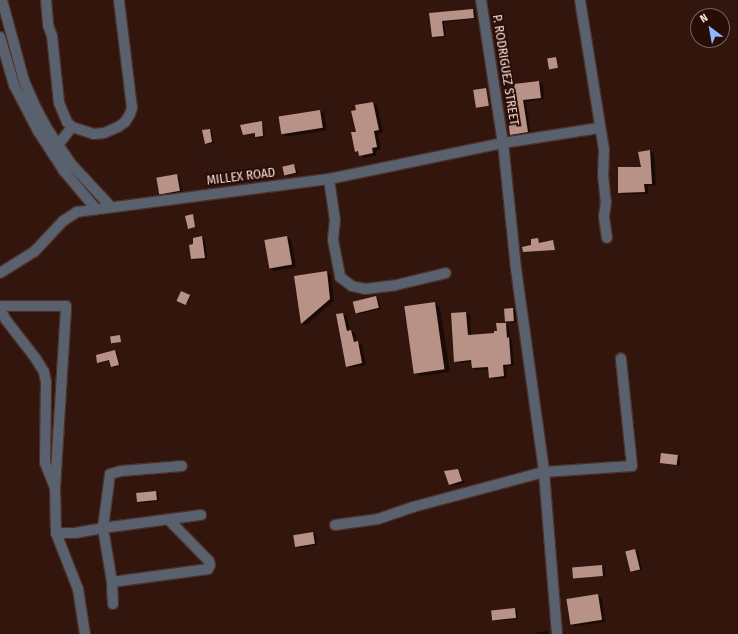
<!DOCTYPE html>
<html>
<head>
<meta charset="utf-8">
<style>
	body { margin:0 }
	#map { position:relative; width:738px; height:634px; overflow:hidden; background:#32150d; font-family:"Fira Sans Condensed",sans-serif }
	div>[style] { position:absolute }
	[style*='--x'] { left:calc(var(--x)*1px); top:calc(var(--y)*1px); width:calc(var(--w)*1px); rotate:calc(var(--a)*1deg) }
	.shadow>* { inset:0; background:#0007 }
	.building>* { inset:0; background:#b89287; transform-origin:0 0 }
	.roads { filter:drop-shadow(1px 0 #4d312a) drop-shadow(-1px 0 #4d312a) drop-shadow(0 1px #4d312a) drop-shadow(0 -1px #4d312a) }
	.minor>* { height:10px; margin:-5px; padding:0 5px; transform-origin:5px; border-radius:5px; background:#59616e }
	span { translate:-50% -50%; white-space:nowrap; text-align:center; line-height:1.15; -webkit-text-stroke:4px #280c05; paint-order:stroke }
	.street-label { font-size:13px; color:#f5e0da }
	.north { position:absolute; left:690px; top:8px; width:40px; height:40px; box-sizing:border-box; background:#280c05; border:1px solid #7a615a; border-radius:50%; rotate:328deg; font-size:11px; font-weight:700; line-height:16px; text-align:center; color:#f5e0da }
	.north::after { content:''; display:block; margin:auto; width:14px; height:18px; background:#8cb9fc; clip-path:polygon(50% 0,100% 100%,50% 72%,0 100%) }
</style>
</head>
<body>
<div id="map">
	<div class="shadow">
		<div style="clip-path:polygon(473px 10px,475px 11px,476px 19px,444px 22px,446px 37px,436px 38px,433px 37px,430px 14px)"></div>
		<div style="clip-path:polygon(539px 82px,543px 84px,544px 99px,526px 102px,531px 134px,515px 137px,511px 135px,518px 104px,515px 85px)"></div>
		<div style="clip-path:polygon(373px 103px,377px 105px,383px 132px,378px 133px,381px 149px,376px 151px,377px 155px,364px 158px,356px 151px,357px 132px)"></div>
		<div style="clip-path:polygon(320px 111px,324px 113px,327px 130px,287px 137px,283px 135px)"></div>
		<div style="clip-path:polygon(261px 122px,263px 123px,265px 137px,258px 138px,256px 134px,244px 135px)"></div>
		<div style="clip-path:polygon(210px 130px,212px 131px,214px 143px,208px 145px,206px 143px)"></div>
		<div style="clip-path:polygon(650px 151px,654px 153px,656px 185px,648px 186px,648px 194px,623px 194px,619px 192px,642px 168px)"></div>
		<div style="clip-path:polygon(294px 165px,296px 167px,298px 174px,288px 176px,285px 175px)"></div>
		<div style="clip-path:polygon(176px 175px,179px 176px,182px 192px,163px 196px,160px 194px)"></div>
		<div style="clip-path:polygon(202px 237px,205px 239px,207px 259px,194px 260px,192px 259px,194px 245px)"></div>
		<div style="clip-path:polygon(287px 237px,291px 239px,296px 267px,274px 271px,270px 268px,265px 241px)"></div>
		<div style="clip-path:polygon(538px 239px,540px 244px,554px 242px,555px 250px,524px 252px)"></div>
		<div style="clip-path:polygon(327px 272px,331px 275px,334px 301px,306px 325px,302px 323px,295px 277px)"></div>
		<div style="clip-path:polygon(182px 293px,191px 296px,187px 304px,178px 301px)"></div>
		<div style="clip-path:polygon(376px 297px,378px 299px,381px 309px,359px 314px,356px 313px,354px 303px)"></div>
		<div style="clip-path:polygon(435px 303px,440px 307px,450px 372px,421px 376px,415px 373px)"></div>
		<div style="clip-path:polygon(513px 309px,516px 311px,516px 322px,509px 323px,506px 321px)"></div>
		<div style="clip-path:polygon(466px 313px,470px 315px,471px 336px,495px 334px,505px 324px,509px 326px,510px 339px,512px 340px,514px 366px,506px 366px,507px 378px,494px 379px,490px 377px,489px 369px,476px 370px,473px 368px,472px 362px,459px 363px,455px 361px)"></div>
		<div style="clip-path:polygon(343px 314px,347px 316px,350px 331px,355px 333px,357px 343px,362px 344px,366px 365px,350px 368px,347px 366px)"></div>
		<div style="clip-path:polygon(115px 351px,117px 352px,120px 366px,114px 368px,110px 361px,98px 362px)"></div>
		<div style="clip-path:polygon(678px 456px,680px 457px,680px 466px,661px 463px)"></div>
		<div style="clip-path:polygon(457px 470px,460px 472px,464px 483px,453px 486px,450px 485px,446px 472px)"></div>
		<div style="clip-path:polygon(156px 492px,158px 493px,159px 501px,140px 503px,138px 502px)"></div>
		<div style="clip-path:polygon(313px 533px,316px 534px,317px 545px,298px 548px,296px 546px)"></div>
		<div style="clip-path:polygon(635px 550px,638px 551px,642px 570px,634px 572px,631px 571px)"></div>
		<div style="clip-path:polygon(602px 566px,605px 568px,605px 576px,576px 578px,574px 577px,573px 568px)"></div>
		<div style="clip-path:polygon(598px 595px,602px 598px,605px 622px,575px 626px,570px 624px)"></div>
		<div style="clip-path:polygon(515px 609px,518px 611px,518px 619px,496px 621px,493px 620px)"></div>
		<div style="clip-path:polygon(548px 631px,549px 634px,537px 634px,537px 632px)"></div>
	</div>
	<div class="building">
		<div style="clip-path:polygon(473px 9px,474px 18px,442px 21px,444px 36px,432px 37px,429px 13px)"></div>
		<div style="left:556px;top:57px;width:11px;height:9px;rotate:80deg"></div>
		<div style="clip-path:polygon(539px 81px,541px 98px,523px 100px,528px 132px,510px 135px,506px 105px,516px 104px,514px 84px)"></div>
		<div style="left:486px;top:88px;width:18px;height:13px;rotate:81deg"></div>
		<div style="clip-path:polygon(373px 102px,379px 130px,374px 131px,377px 147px,372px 148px,373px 153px,359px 156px,358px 151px,355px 152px,351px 132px,356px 132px,351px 111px,356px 110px,355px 105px)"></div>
		<div style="left:320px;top:110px;width:18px;height:42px;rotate:81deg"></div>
		<div style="clip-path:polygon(262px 121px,263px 136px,255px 137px,255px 133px,243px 135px,240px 125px)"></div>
		<div style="clip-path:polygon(210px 129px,212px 142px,205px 144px,202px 130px)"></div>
		<div style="clip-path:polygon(650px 150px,652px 184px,644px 184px,645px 192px,618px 193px,618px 167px,641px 167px,638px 152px)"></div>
		<div style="left:294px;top:164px;width:9px;height:12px;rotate:77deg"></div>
		<div style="left:177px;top:174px;width:17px;height:21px;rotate:80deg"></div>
		<div style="clip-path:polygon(193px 214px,195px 227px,188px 229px,185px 216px)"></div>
		<div style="clip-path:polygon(202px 236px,205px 258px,191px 259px,189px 245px,193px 244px,193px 238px)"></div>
		<div style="left:287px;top:236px;width:29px;height:23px;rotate:80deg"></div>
		<div style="clip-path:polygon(538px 238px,539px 243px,553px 240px,555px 250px,523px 252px,522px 247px,531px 245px,531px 239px)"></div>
		<div style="clip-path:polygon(327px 271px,330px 299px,301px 324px,294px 276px)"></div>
		<div style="left:181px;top:291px;width:10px;height:11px;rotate:24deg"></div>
		<div style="left:376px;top:296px;width:12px;height:24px;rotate:76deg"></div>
		<div style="left:435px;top:302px;width:68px;height:31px;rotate:82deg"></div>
		<div style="left:513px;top:308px;width:13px;height:9px;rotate:86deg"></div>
		<div style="clip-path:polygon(466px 312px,468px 335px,494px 333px,494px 331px,497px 331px,496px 323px,506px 323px,507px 338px,509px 337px,511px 364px,503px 365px,504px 376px,489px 378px,488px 367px,472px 368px,471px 360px,454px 362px,451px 313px)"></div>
		<div style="clip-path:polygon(343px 313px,347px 331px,351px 330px,354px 342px,358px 341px,362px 363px,346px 367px,336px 314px)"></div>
		<div style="left:120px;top:335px;width:7px;height:10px;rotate:82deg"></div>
		<div style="clip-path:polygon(115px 350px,119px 365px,111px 367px,109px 360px,97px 363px,96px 355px)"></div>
		<div style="left:661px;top:453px;width:17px;height:10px;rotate:7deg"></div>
		<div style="clip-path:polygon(458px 469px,462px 481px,449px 485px,444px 471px)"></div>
		<div style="left:156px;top:491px;width:9px;height:20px;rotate:84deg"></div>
		<div style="left:313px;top:532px;width:12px;height:20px;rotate:81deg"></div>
		<div style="left:635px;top:549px;width:21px;height:10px;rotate:76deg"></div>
		<div style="left:602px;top:565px;width:11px;height:30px;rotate:85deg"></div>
		<div style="left:598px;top:594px;width:26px;height:32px;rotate:81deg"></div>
		<div style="left:515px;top:608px;width:10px;height:24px;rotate:84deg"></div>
	</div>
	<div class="roads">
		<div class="minor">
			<div style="--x:2;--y:0;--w:84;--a:74.8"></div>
			<div style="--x:24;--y:81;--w:27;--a:66"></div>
			<div style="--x:35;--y:106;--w:24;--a:62"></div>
			<div style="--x:46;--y:127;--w:46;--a:55.6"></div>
			<div style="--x:72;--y:165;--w:57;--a:47.1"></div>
			<div style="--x:46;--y:0;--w:25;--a:85"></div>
			<div style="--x:48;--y:25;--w:12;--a:70"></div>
			<div style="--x:52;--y:36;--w:67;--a:84"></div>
			<div style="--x:59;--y:103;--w:21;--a:67"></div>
			<div style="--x:67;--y:122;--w:7;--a:45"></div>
			<div style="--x:72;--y:127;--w:23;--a:128"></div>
			<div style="--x:481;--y:0;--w:145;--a:81.3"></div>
			<div style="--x:503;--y:143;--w:127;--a:84.1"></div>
			<div style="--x:516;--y:269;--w:205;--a:82.1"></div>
			<div style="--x:544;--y:472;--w:163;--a:85.4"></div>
			<div style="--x:580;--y:0;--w:152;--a:80.9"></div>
			<div style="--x:604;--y:150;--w:25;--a:92"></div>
			<div style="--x:603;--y:175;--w:27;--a:84"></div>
			<div style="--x:606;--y:202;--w:15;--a:98"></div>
			<div style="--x:604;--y:217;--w:21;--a:82"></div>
			<div style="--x:0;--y:37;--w:50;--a:73.7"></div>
			<div style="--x:14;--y:85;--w:52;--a:62.4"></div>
			<div style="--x:38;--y:131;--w:48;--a:57"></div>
			<div style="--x:64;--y:171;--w:50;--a:49.9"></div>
			<div style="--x:72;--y:127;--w:23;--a:18"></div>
			<div style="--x:94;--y:134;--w:10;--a:-6"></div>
			<div style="--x:104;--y:133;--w:15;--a:-23"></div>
			<div style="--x:118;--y:127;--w:9;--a:-36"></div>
			<div style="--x:125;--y:122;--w:9;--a:-58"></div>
			<div style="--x:130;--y:114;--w:6;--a:-72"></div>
			<div style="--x:132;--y:108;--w:109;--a:-96.9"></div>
			<div style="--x:329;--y:179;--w:41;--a:81.7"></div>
			<div style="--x:335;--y:220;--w:20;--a:96"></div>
			<div style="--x:333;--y:240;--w:38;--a:79"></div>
			<div style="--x:340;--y:277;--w:15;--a:37"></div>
			<div style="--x:352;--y:286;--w:13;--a:13"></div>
			<div style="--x:365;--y:289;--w:31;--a:-7"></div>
			<div style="--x:396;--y:285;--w:51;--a:-13.5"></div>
			<div style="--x:0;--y:273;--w:40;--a:-32"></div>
			<div style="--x:34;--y:252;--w:42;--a:-46.9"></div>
			<div style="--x:63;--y:221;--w:17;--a:-33"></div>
			<div style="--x:77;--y:212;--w:254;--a:-7.5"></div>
			<div style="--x:329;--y:179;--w:178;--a:-11.7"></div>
			<div style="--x:503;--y:143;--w:97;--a:-8.9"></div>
			<div style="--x:55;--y:488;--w:182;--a:-86.5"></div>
			<div style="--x:66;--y:306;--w:65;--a:180"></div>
			<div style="--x:1;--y:306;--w:7;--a:82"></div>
			<div style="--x:2;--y:313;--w:8;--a:60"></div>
			<div style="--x:6;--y:320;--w:49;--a:52.4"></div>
			<div style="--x:36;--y:359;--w:15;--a:58"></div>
			<div style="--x:44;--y:372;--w:10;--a:79"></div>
			<div style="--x:46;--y:382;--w:81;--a:90.7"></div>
			<div style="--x:45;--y:463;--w:27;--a:68"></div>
			<div style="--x:55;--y:488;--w:45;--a:88.7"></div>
			<div style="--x:56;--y:533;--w:60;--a:68.6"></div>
			<div style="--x:78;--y:589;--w:46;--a:81.2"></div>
			<div style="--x:335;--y:525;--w:43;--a:-7.9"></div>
			<div style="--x:378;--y:519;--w:37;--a:-19"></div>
			<div style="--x:413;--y:507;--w:136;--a:-15"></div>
			<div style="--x:544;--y:472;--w:88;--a:-3.9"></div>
			<div style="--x:632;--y:466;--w:108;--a:-95.9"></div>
			<div style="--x:56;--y:533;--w:19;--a:0"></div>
			<div style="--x:75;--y:533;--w:28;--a:-10"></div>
			<div style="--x:103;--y:528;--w:99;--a:-7.6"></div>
			<div style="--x:112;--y:582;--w:97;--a:-7.7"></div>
			<div style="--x:208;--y:569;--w:4;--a:-63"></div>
			<div style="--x:210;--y:565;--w:4;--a:-104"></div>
			<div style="--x:209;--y:561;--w:57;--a:-134.3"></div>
			<div style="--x:113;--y:604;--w:22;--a:-93"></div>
			<div style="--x:112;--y:582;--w:55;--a:-99.5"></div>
			<div style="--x:103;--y:528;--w:54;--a:-82.6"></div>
			<div style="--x:110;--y:474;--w:11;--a:-15"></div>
			<div style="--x:121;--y:471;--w:61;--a:-4.7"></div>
		</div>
	</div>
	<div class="street-label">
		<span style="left:505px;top:70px;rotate:81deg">P. RODRIGUEZ STREET</span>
		<span style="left:241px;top:177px;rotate:-7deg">MILLEX ROAD</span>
	</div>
	<div class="north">N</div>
</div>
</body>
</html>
